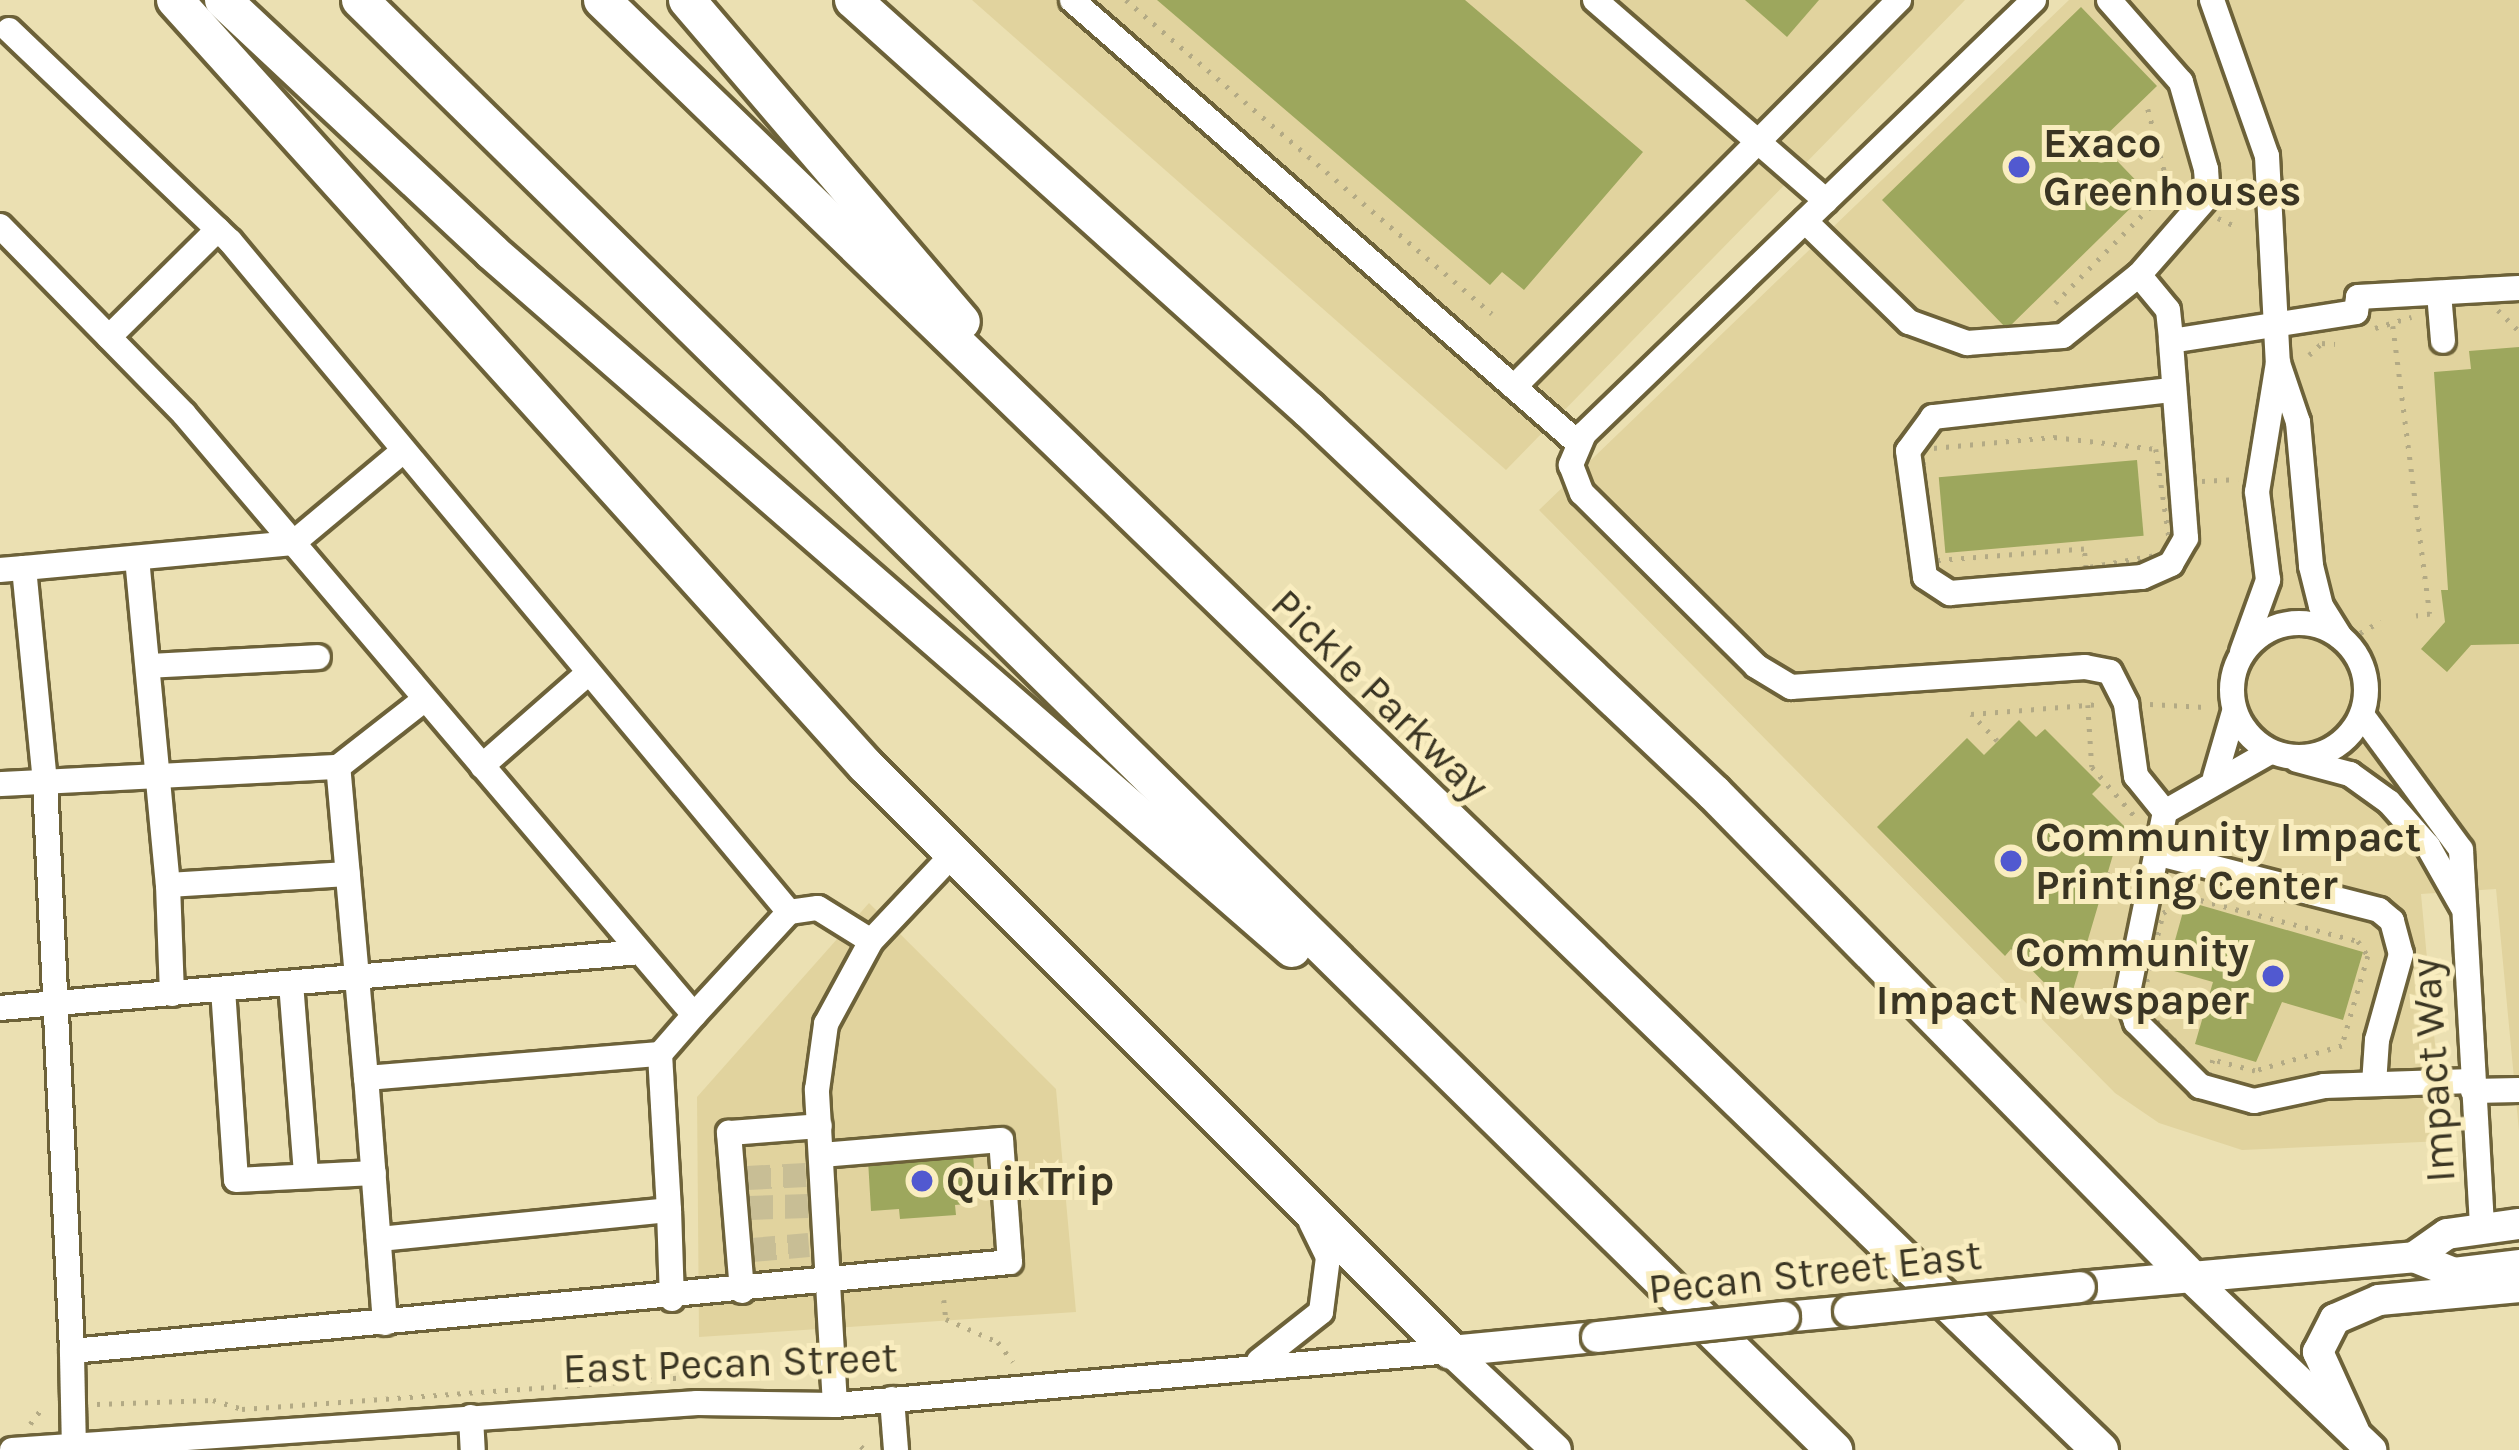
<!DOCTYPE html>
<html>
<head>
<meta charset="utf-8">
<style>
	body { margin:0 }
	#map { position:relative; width:2519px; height:1450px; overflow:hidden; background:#ebe0b2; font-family:Karla,sans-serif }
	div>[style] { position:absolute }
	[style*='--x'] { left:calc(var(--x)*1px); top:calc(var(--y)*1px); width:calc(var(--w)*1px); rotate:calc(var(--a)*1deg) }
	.built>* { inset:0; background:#e1d39e }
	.building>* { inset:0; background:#9da75d; transform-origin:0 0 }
	.minor-tunnel>* { height:24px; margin-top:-12px; transform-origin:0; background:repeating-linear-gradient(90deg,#c8be95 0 24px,transparent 0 36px) }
	.path>* { height:4.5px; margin-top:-2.25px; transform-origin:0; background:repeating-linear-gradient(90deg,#b3aa85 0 3px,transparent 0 12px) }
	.roads { filter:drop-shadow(3px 0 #6d6239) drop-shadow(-3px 0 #6d6239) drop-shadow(0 3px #6d6239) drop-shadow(0 -3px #6d6239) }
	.minor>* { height:24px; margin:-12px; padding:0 12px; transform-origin:12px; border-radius:12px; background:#fff }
	.minor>.ring { margin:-12px; padding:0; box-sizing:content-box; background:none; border:24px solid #fff; border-radius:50% }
	.major>* { height:30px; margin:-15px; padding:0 15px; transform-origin:15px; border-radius:15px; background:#fff }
	.highway>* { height:36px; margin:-18px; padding:0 18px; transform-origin:18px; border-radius:18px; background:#fff }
	.bridges { filter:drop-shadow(3px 0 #6d6239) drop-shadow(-3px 0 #6d6239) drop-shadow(0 3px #6d6239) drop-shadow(0 -3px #6d6239) }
	.major-bridge>* { height:30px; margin:-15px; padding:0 15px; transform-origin:15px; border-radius:15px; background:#fff }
	.dots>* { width:33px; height:33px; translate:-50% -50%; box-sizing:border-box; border:6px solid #f9edbf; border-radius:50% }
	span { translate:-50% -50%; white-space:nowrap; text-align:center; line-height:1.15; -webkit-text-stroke:10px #f9edbf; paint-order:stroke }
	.poi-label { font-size:42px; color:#3a3523; font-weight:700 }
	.left { translate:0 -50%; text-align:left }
	.right { translate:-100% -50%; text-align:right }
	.street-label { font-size:42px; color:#3a3523 }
</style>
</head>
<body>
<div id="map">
	<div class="built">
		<div style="clip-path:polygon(972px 0,1965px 0,1506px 470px)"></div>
		<div style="clip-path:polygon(2069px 0,2519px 0,2519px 1131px,2496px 889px,2421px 894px,2444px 1141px,2242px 1150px,2159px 1123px,2115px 1093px,1539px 510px)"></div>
		<div style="clip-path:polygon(869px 903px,1056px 1089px,1076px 1312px,699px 1337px,697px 1097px)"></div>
	</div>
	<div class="building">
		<div style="clip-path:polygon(1157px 0,1465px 0,1643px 152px,1524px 290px,1502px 272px,1490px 285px)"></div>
		<div style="clip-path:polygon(1745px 0,1819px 0,1787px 37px)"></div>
		<div style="clip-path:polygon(2081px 7px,2157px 86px,2099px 142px,2147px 192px,2007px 329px,1882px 200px)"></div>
		<div style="clip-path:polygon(2519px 347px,2519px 644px,2471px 645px,2447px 672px,2421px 649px,2445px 622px,2441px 590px,2448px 590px,2434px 372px,2471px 369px,2469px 351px)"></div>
		<div style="left:2137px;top:460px;width:76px;height:199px;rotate:85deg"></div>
		<div style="clip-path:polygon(2019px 720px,2036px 737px,2045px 729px,2101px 785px,2092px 794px,2130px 832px,2115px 848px,2068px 1007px,2011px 949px,2005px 956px,1877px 827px,1967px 738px,1984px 755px)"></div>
		<div style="clip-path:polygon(2186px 901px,2363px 952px,2343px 1020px,2282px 1002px,2256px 1062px,2195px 1044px,2213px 982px,2167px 969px)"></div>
		<div style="clip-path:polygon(973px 1152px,976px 1203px,955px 1205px,956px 1215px,900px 1219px,899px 1209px,871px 1211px,868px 1160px)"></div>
	</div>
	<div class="minor-tunnel">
		<div style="--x:747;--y:1178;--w:59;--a:-2.9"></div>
		<div style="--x:749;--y:1208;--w:59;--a:-1.9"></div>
		<div style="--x:752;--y:1250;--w:57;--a:-5"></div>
	</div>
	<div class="path">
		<div style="--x:1126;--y:0;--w:482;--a:40.6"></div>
		<div style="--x:2148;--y:109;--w:82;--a:75.1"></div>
		<div style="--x:2218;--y:218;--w:23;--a:25"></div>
		<div style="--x:2055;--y:303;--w:162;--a:-45.3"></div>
		<div style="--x:2169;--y:188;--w:15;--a:48"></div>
		<div style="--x:2498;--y:310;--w:30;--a:45"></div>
		<div style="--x:2393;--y:326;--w:290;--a:82.7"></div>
		<div style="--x:2430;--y:614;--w:14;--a:172"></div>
		<div style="--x:2375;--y:328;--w:38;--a:-17"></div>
		<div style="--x:2309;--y:355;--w:18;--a:-43"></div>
		<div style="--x:2322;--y:343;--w:13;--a:4"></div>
		<div style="--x:2054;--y:437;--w:103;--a:6.7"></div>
		<div style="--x:2156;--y:449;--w:96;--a:81.6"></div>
		<div style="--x:2170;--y:544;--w:12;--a:121"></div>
		<div style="--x:2164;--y:554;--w:79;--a:169.8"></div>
		<div style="--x:2086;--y:568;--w:19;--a:-96"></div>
		<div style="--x:2084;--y:549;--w:153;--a:175.5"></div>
		<div style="--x:1931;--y:561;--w:112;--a:-94.6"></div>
		<div style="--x:1922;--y:449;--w:133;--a:-5.2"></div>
		<div style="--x:2202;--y:481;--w:36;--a:-3"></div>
		<div style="--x:2360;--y:633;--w:24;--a:-30"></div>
		<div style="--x:2150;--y:704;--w:55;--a:3.1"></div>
		<div style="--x:2088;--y:705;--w:62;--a:86.3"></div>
		<div style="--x:2092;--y:767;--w:70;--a:49"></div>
		<div style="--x:1997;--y:741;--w:37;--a:-134"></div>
		<div style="--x:1971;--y:714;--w:129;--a:-4.4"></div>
		<div style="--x:2107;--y:874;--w:22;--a:13"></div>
		<div style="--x:2189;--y:897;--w:175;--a:14.6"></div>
		<div style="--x:2358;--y:941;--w:18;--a:56"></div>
		<div style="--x:2368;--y:956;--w:94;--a:106.1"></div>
		<div style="--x:2342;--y:1046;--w:91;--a:164"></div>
		<div style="--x:2255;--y:1071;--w:43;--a:-165.3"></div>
		<div style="--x:2213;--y:1060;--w:17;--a:107"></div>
		<div style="--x:2208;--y:1076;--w:98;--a:-133.3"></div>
		<div style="--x:2141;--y:1005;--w:95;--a:-76.6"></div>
		<div style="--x:2163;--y:913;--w:31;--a:-32"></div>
		<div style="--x:944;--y:1300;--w:19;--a:84"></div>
		<div style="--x:946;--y:1319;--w:57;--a:23.9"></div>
		<div style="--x:998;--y:1342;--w:25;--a:53"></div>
		<div style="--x:97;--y:1404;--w:116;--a:-2"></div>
		<div style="--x:213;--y:1400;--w:30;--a:17"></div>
		<div style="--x:242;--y:1409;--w:450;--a:-4.1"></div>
		<div style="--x:30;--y:1424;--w:21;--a:-53"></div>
		<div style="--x:861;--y:1446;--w:6;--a:45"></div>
	</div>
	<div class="roads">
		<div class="minor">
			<div style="--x:1072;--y:0;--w:674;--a:41.21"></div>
			<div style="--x:1595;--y:0;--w:306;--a:41"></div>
			<div style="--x:2034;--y:0;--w:625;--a:136.04"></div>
			<div style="--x:1584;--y:434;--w:34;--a:113"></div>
			<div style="--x:1571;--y:465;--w:30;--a:69"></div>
			<div style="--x:1582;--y:493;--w:245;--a:44.8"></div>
			<div style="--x:1756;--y:666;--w:41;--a:31"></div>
			<div style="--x:1791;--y:687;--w:295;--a:-3.9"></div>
			<div style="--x:2085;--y:667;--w:25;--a:11"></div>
			<div style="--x:2110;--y:672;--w:36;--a:63"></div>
			<div style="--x:2126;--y:704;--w:73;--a:82.1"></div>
			<div style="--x:2136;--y:776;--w:46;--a:51.1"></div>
			<div style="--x:2109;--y:0;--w:109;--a:48.7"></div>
			<div style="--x:2181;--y:82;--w:91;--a:74"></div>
			<div style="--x:2206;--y:169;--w:27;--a:86"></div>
			<div style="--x:2208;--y:196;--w:105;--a:131.1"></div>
			<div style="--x:2212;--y:0;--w:165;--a:70.6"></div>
			<div style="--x:2267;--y:156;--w:207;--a:87"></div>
			<div style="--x:2278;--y:363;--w:62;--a:71.3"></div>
			<div style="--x:2298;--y:422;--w:145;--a:84.8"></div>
			<div style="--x:2311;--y:566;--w:41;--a:76"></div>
			<div style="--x:2321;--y:606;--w:36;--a:58"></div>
			<div style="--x:9;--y:30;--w:306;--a:43.7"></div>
			<div style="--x:230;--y:241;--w:873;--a:50.2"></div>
			<div style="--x:1805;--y:221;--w:145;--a:44.2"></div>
			<div style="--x:1909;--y:322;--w:62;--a:19.9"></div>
			<div style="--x:1967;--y:343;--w:96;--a:-4.2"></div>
			<div style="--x:2063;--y:336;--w:97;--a:-38.8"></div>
			<div style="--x:2139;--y:275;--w:45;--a:50.4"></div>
			<div style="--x:2168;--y:310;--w:31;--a:84"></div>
			<div style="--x:0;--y:226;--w:263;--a:45.6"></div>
			<div style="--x:184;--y:414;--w:788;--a:49.68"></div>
			<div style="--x:694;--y:1015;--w:140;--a:-47.3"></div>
			<div style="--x:789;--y:912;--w:29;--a:-8"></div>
			<div style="--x:818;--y:908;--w:62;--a:31.9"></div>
			<div style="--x:2439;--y:293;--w:48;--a:85.2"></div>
			<div style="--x:109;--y:337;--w:153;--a:-44.7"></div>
			<div style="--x:1514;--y:387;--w:546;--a:-45.15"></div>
			<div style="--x:2171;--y:390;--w:240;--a:173.5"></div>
			<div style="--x:1933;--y:417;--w:42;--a:126.3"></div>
			<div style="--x:1908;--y:451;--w:127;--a:82.3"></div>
			<div style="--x:1925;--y:577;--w:30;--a:33"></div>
			<div style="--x:1950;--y:593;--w:193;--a:-4.8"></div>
			<div style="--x:2142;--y:577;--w:32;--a:-24"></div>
			<div style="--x:2171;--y:564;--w:30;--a:-60"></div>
			<div style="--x:2186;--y:538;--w:198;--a:-94.4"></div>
			<div style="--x:2171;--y:341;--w:187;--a:-8.9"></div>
			<div style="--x:2356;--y:312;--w:15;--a:-82"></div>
			<div style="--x:2358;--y:297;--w:161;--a:-3.2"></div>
			<div style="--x:137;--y:558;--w:328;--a:84.6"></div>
			<div style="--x:24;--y:568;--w:270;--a:-5.3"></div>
			<div style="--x:293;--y:543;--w:142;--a:-39.9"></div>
			<div style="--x:0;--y:570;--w:24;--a:-5"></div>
			<div style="--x:24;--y:568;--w:215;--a:84.4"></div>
			<div style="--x:45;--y:782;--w:570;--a:87.28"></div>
			<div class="ring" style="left:2232px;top:623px;width:110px;height:110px"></div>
			<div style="--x:2242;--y:652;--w:77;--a:-70.1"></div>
			<div style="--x:2268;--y:580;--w:89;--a:-97.1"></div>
			<div style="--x:2257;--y:492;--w:131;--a:-80.8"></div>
			<div style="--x:148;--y:666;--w:170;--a:-3"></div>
			<div style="--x:2362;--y:715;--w:167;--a:53.7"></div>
			<div style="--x:2461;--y:850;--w:380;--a:86.8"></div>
			<div style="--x:2270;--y:752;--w:121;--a:150.3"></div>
			<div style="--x:2165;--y:812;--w:189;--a:101.6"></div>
			<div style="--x:2127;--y:997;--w:27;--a:70"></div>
			<div style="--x:2136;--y:1022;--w:91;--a:45"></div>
			<div style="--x:2200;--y:1086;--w:56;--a:15.5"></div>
			<div style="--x:2254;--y:1101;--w:72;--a:-12.1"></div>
			<div style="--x:2324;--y:1086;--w:148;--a:-1.9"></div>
			<div style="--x:2297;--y:760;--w:55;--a:14.8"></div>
			<div style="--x:2350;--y:774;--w:48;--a:35.7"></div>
			<div style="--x:2389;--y:802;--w:59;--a:48.4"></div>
			<div style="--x:2428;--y:846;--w:69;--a:60.5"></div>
			<div style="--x:482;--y:766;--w:138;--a:-41.2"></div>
			<div style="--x:2215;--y:777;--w:68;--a:-73.7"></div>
			<div style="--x:0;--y:784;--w:338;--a:-2.9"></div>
			<div style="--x:2156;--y:853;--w:230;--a:14.3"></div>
			<div style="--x:2379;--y:910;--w:17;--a:40"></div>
			<div style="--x:2392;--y:921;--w:34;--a:75"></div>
			<div style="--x:2401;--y:954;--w:89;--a:105.6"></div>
			<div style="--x:2377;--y:1040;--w:44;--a:93.9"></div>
			<div style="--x:291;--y:983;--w:193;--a:85.5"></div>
			<div style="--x:223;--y:989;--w:191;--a:86.1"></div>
			<div style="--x:236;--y:1180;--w:138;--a:-2.9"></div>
			<div style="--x:172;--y:994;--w:109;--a:-92.1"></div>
			<div style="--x:168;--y:885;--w:180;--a:-3.5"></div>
			<div style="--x:0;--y:1008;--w:642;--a:-5"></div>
			<div style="--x:660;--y:1054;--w:156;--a:86.7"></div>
			<div style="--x:366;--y:1078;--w:312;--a:-95.1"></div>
			<div style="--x:338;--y:767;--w:110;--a:-38"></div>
			<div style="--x:2473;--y:1091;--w:46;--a:-1.2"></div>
			<div style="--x:379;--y:1239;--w:291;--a:-5.7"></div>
			<div style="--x:669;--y:1210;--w:89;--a:88.1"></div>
			<div style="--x:742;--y:1291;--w:159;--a:-94.7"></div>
			<div style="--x:729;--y:1133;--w:91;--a:-4.4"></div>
			<div style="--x:385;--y:1323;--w:246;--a:-94.4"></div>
			<div style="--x:366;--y:1078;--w:295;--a:-4.7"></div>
			<div style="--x:660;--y:1054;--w:52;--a:-48.9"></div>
			<div style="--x:1259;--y:1361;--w:79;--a:-38.3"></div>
			<div style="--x:1321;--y:1312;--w:55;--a:-82.7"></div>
			<div style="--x:1328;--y:1257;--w:39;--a:-116"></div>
			<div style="--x:892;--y:1399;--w:51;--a:85.5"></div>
			<div style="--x:835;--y:1405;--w:316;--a:-93.3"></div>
			<div style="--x:817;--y:1090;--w:67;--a:-82.2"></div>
			<div style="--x:826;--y:1024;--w:94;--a:-61.5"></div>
			<div style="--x:871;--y:941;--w:120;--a:-46.7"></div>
			<div style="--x:471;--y:1417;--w:33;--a:87"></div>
			<div style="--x:12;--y:1450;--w:687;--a:-3.93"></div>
			<div style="--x:697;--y:1403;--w:138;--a:0.8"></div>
			<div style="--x:835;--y:1405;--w:618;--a:-5.01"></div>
			<div style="--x:74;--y:1450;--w:99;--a:-91.2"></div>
			<div style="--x:72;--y:1351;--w:942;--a:-5.42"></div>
			<div style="--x:1010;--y:1262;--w:122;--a:-94.2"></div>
			<div style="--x:1001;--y:1140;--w:180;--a:175.2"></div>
		</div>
		<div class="major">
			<div style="--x:2414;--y:1257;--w:40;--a:-34.9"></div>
			<div style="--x:2447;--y:1234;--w:73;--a:-7.9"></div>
			<div style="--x:2187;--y:1274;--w:255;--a:43.7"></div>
			<div style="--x:2080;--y:1287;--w:335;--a:-5.1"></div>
			<div style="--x:2414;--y:1257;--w:43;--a:21.8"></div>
			<div style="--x:2454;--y:1273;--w:65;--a:-7"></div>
			<div style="--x:1784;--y:1317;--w:65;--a:-5.3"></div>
			<div style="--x:1451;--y:1351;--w:147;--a:-5.5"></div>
			<div style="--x:1451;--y:1351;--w:144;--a:43.3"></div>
			<div style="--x:2354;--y:1431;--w:87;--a:-114.5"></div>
			<div style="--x:2318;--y:1352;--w:37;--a:-63"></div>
			<div style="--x:2335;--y:1319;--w:48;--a:-23.4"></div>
			<div style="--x:2379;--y:1300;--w:141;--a:-5.3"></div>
		</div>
		<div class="highway">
			<div style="--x:175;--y:0;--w:1032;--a:47.95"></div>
			<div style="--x:866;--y:766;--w:827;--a:45"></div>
			<div style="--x:223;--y:0;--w:369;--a:43.1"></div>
			<div style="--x:492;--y:252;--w:1061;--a:41.06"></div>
			<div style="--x:360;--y:0;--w:2068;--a:44.53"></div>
			<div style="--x:602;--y:0;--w:2085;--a:44.07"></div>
			<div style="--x:687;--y:0;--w:423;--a:49.5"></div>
			<div style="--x:853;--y:0;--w:613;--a:41.96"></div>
			<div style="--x:1309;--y:410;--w:557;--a:43.4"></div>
			<div style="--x:1714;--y:793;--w:675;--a:45.48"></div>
		</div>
	</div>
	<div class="bridges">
		<div class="major-bridge">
			<div style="--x:1849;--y:1311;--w:232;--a:-5.9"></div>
			<div style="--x:1597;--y:1337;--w:188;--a:-6.1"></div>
		</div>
	</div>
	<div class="dots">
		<div style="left:2019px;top:167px;background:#5159d0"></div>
		<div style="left:2011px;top:861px;background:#5159d0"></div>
		<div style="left:2273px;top:976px;background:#5159d0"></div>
		<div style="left:922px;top:1181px;background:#5159d0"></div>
	</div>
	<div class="poi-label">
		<span class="left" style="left:2043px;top:167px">Exaco<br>Greenhouses</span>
		<span class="left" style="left:2035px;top:861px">Community Impact<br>Printing Center</span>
		<span class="right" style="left:2249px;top:976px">Community<br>Impact Newspaper</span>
		<span class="left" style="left:946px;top:1181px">QuikTrip</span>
	</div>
	<div class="street-label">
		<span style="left:1380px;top:695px;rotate:44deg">Pickle Parkway</span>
		<span style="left:2433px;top:1070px;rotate:-94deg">Impact Way</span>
		<span style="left:1815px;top:1272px;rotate:-6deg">Pecan Street East</span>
		<span style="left:730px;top:1363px;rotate:-2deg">East Pecan Street</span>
	</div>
</div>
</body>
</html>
